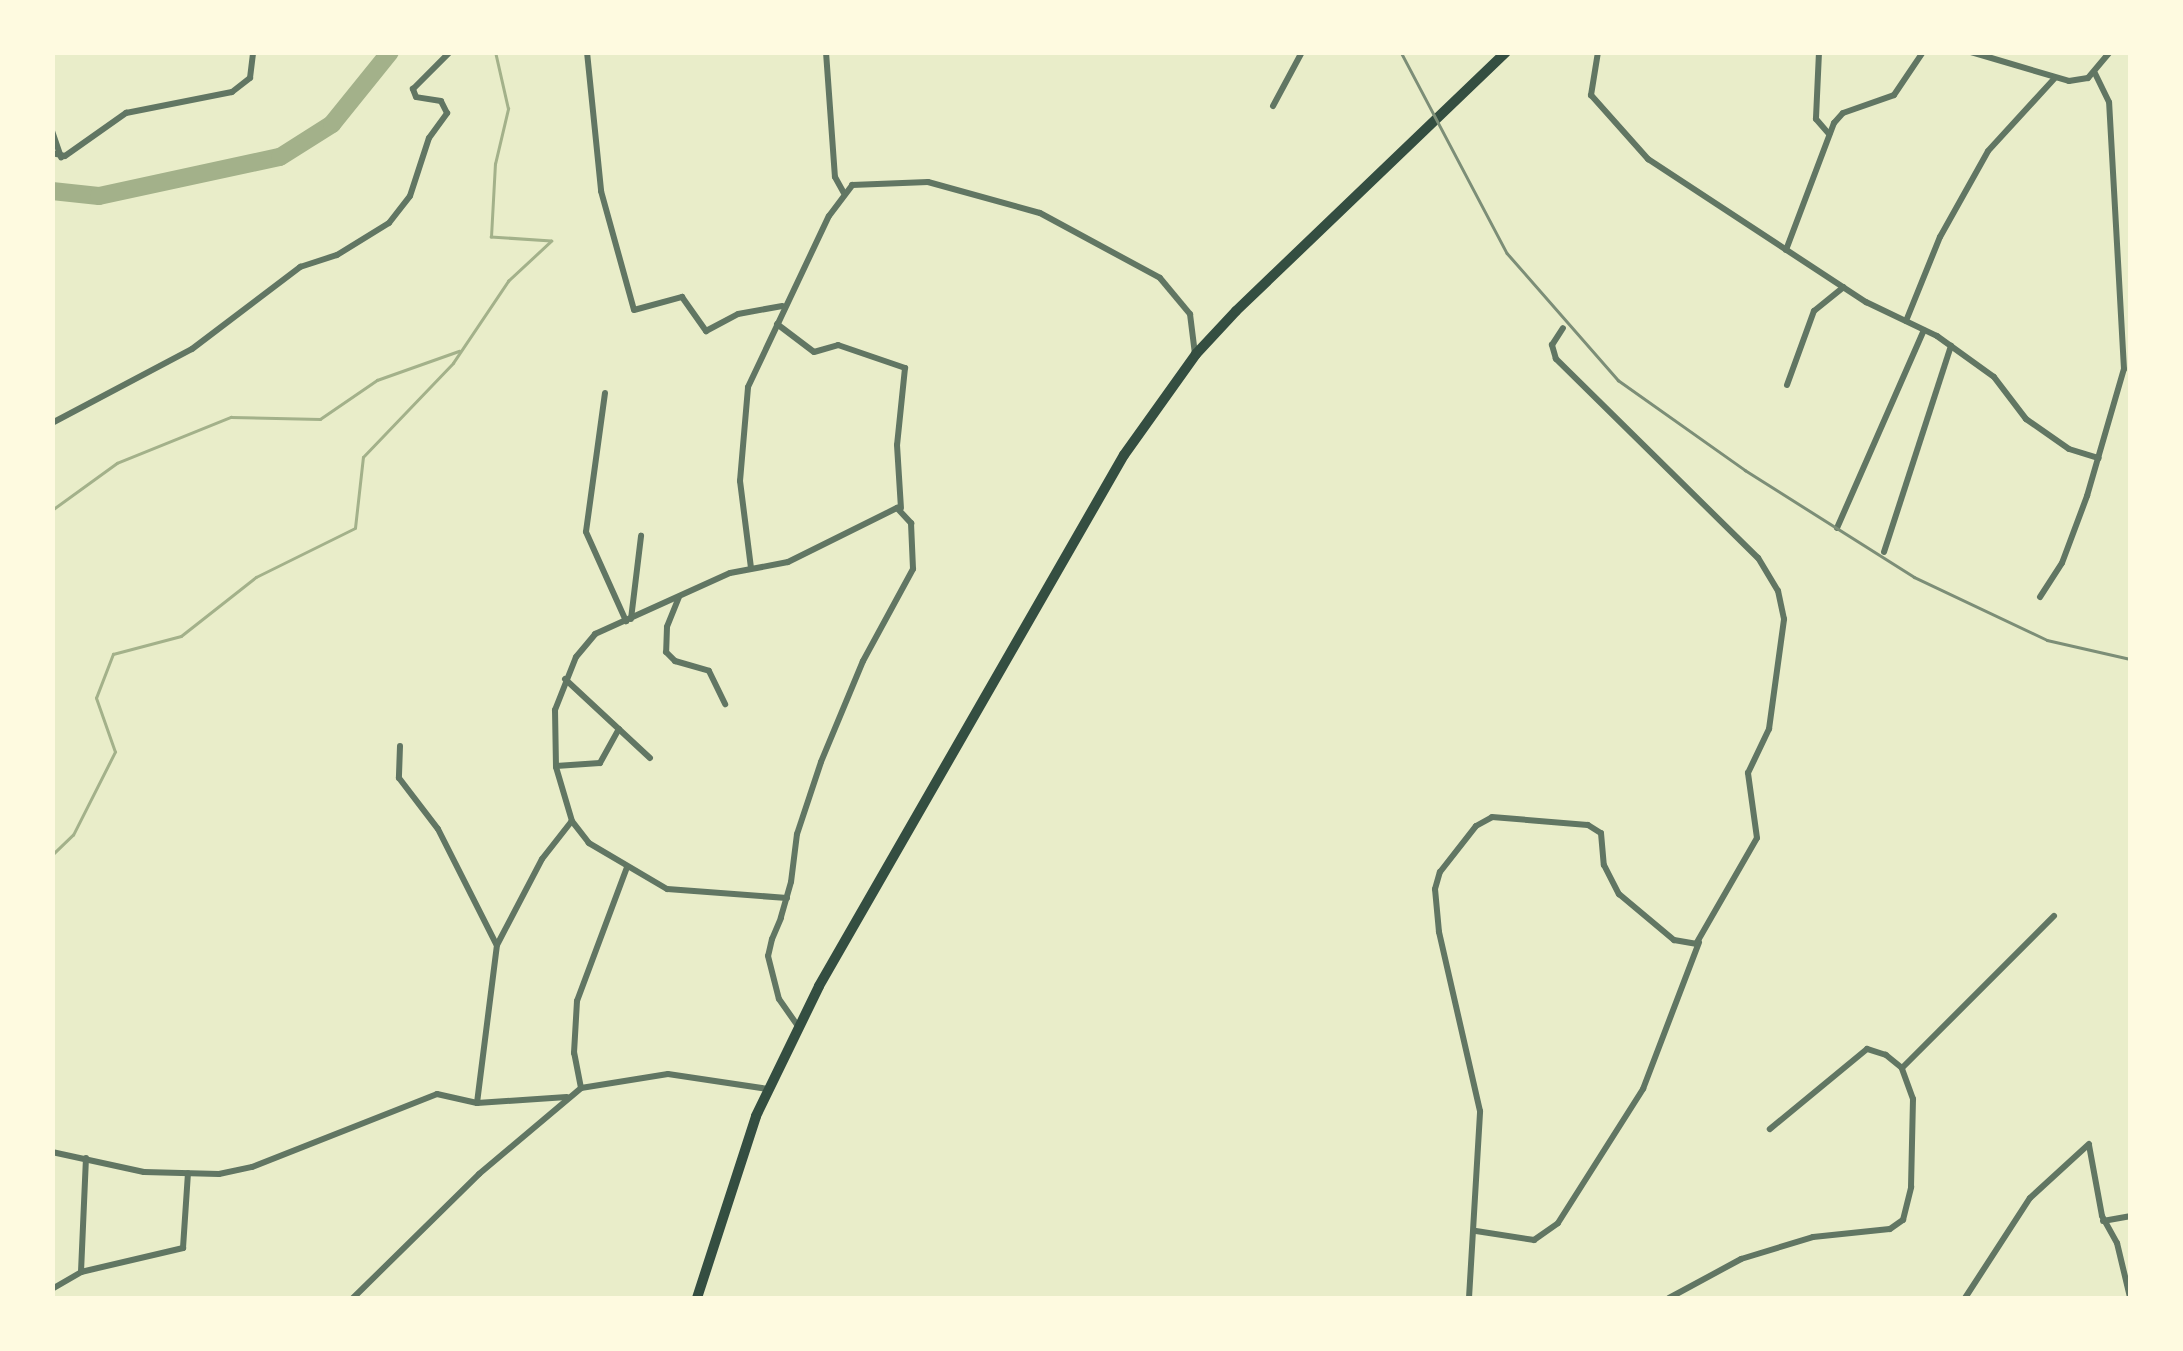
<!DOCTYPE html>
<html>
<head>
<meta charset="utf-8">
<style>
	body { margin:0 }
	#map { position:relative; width:2183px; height:1351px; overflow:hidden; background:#e9edc9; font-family:Commissioner,sans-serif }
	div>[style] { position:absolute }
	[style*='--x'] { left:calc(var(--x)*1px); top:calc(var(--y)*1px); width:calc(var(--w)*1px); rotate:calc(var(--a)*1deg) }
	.stream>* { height:2.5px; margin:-1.25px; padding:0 1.25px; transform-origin:1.25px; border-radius:1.25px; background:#a3b18a }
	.river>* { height:18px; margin:-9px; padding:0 9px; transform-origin:9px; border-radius:9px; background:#a3b18a }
	.minor>* { height:6px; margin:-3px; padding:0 3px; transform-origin:3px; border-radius:3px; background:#617663 }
	.trunk>* { height:10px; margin:-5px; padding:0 5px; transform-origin:5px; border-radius:5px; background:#344e41 }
	.rail>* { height:2.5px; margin:-1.25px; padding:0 1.25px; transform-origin:1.25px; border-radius:1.25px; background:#7c8e77 }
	span { translate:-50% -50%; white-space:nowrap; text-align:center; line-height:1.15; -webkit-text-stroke:10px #fefae0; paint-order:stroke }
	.frame { position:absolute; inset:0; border:55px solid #fefae0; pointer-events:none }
</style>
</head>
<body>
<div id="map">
	<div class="stream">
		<div style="--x:52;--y:510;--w:80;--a:-35.9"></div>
		<div style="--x:117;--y:463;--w:123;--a:-22"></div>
		<div style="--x:231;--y:417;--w:89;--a:1.3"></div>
		<div style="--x:320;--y:419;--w:69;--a:-34.4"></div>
		<div style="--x:377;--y:380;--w:87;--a:-19.5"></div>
		<div style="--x:52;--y:855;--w:29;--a:-44"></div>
		<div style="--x:73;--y:835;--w:93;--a:-63.2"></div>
		<div style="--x:115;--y:752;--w:57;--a:-109.4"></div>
		<div style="--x:96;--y:698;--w:47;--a:-68.9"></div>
		<div style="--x:113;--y:654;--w:70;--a:-14.8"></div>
		<div style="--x:181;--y:636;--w:95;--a:-38.2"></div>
		<div style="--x:256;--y:577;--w:110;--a:-26.3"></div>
		<div style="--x:355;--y:528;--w:71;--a:-83.6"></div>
		<div style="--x:363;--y:457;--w:130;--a:-46.2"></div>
		<div style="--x:453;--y:363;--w:99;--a:-56.1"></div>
		<div style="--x:508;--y:281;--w:59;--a:-42.9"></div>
		<div style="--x:551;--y:241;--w:60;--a:-176.2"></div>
		<div style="--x:491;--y:237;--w:73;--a:-86.9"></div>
		<div style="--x:495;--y:164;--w:57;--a:-76.7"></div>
		<div style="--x:508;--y:109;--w:58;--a:-102.8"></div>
	</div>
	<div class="river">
		<div style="--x:52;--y:191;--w:47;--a:6.1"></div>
		<div style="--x:99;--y:196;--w:185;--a:-12.2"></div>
		<div style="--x:280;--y:157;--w:62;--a:-32.4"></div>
		<div style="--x:332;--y:124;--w:92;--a:-51.1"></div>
	</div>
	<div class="minor">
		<div style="--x:587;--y:52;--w:140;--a:84.2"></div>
		<div style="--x:601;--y:191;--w:123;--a:74.5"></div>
		<div style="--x:634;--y:310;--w:50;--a:-15.2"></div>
		<div style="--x:682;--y:297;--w:42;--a:54.8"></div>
		<div style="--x:706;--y:331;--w:36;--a:-28"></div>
		<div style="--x:738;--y:314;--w:45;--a:-10.3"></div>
		<div style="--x:826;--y:52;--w:125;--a:85.9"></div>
		<div style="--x:835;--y:177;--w:18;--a:61"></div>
		<div style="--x:1598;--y:52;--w:44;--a:99.2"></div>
		<div style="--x:1591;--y:95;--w:86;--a:48.3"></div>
		<div style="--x:1648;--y:159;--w:261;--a:33.3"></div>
		<div style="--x:1866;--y:302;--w:79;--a:25.6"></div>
		<div style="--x:1937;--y:336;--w:70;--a:35.7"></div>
		<div style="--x:1994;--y:377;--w:53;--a:52.7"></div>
		<div style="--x:2026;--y:419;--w:52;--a:34.9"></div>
		<div style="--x:2069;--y:449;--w:31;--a:17"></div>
		<div style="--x:1819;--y:52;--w:67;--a:92.6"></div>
		<div style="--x:1816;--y:119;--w:20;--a:49"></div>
		<div style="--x:1971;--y:52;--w:102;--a:16.5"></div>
		<div style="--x:2069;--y:81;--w:19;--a:-9"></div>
		<div style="--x:2088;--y:78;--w:34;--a:-50"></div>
		<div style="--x:1273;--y:106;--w:61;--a:-61.8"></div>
		<div style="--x:52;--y:131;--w:28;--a:71"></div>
		<div style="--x:52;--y:153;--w:13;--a:13"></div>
		<div style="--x:65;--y:156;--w:75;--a:-35.2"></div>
		<div style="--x:126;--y:113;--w:108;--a:-11.2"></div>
		<div style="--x:232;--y:92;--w:23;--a:-38"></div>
		<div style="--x:250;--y:78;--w:26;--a:-83"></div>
		<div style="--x:1786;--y:250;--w:136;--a:-69.3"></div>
		<div style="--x:1834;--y:123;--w:13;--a:-48"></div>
		<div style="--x:1843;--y:113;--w:54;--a:-19.4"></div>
		<div style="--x:1894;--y:95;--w:52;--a:-56"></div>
		<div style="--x:1906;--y:321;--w:91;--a:-68"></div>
		<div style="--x:1940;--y:237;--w:98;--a:-60.8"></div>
		<div style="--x:1988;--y:151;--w:98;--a:-47.5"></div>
		<div style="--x:777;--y:324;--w:46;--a:37.1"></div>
		<div style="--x:814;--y:352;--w:25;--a:-16"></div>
		<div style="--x:838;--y:345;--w:71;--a:18.9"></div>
		<div style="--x:905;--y:368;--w:77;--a:95.9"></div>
		<div style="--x:897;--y:445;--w:63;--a:86.4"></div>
		<div style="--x:1787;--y:385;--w:79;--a:-70"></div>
		<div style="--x:1814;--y:311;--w:38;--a:-39"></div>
		<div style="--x:605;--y:393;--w:140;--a:97.8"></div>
		<div style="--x:586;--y:532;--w:98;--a:65.8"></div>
		<div style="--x:52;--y:423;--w:158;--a:-27.9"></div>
		<div style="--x:192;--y:349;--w:136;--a:-37.2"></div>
		<div style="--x:300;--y:267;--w:39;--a:-18"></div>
		<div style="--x:337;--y:255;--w:61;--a:-31.6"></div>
		<div style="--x:389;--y:223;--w:34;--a:-52"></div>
		<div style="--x:410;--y:196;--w:61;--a:-71.9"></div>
		<div style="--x:429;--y:138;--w:31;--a:-54"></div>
		<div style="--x:447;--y:113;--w:13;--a:-117"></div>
		<div style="--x:441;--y:101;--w:25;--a:-171"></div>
		<div style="--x:416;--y:97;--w:9;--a:-111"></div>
		<div style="--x:413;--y:89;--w:52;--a:-45"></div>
		<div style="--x:1837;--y:528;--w:216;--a:-66.3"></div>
		<div style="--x:1884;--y:552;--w:217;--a:-72"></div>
		<div style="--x:751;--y:568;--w:88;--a:-97.2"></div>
		<div style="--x:740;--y:481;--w:94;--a:-85.1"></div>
		<div style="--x:748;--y:387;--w:189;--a:-64.7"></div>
		<div style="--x:829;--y:216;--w:39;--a:-53"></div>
		<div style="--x:852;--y:185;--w:76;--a:-2.3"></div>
		<div style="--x:928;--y:182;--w:116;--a:15.5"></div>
		<div style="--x:1040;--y:213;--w:136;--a:28.4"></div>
		<div style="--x:1160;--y:278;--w:47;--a:50.2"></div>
		<div style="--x:1190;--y:314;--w:40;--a:82.9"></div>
		<div style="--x:679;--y:597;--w:32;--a:112"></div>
		<div style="--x:667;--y:627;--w:25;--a:92"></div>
		<div style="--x:666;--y:652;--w:13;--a:45"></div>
		<div style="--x:675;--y:661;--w:35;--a:16"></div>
		<div style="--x:709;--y:671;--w:37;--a:64"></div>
		<div style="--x:2040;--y:597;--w:40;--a:-57.1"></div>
		<div style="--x:2062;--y:563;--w:72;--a:-69.5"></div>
		<div style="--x:2087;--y:496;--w:132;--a:-73.8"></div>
		<div style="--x:2124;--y:369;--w:267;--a:-93.2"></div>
		<div style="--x:2109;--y:102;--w:32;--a:-116"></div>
		<div style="--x:631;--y:619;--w:84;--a:-83.1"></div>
		<div style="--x:565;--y:679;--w:116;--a:42.9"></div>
		<div style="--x:400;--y:746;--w:32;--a:92"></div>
		<div style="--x:399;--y:778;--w:64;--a:52.6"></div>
		<div style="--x:438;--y:829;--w:129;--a:63.2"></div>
		<div style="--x:556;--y:766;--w:44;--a:-3.9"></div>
		<div style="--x:600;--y:763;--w:39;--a:-61"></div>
		<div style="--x:787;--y:898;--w:120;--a:-175.7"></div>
		<div style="--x:667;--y:889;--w:91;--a:-149.5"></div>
		<div style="--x:589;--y:843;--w:28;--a:-128"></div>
		<div style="--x:572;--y:821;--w:56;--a:-106.5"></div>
		<div style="--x:556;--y:767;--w:57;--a:-91"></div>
		<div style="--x:555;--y:710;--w:57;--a:-68.4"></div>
		<div style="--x:576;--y:657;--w:30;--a:-50"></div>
		<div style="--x:595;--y:634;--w:148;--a:-24.3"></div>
		<div style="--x:730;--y:573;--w:59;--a:-10.7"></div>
		<div style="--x:788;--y:562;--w:122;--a:-26.4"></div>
		<div style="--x:897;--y:508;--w:21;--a:47"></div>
		<div style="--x:911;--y:523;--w:46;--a:87.5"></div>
		<div style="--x:913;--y:569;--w:105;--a:118.5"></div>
		<div style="--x:863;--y:661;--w:109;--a:112.6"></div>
		<div style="--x:821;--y:762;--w:76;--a:108.4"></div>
		<div style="--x:797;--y:834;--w:48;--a:97.1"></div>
		<div style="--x:791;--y:882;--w:37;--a:106"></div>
		<div style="--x:781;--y:918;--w:23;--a:113"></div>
		<div style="--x:772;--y:939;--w:17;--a:103"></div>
		<div style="--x:768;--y:956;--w:44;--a:75.7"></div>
		<div style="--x:779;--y:999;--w:33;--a:55"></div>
		<div style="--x:1902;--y:1068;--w:215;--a:-45"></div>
		<div style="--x:581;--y:1088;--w:36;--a:-101"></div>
		<div style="--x:574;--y:1053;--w:52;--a:-86.7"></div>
		<div style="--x:577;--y:1001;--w:143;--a:-69.5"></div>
		<div style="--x:477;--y:1103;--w:159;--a:-82.8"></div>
		<div style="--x:497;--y:945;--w:97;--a:-62.4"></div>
		<div style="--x:542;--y:859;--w:47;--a:-51.9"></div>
		<div style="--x:2089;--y:1145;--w:72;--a:79.6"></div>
		<div style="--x:2102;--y:1216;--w:31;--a:61"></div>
		<div style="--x:2117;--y:1243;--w:56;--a:76.5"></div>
		<div style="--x:52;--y:1152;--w:94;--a:12.3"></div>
		<div style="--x:144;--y:1172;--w:75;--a:1.5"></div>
		<div style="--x:219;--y:1174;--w:34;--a:-12"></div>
		<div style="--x:252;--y:1167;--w:199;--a:-21.5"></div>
		<div style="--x:437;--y:1094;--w:41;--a:12.7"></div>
		<div style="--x:477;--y:1103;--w:90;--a:-3.8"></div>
		<div style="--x:2103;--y:1221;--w:27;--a:-10"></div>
		<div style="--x:1476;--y:1231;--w:59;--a:8.8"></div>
		<div style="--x:1534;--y:1240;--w:29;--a:-35"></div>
		<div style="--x:1558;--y:1223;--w:159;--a:-57.6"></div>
		<div style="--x:1643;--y:1089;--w:157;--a:-69.1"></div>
		<div style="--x:81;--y:1272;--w:114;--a:-87.5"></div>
		<div style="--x:52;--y:1289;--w:34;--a:-30"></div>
		<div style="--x:81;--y:1272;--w:105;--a:-13.2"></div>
		<div style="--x:183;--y:1248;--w:75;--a:-86.2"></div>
		<div style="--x:353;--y:1298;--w:177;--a:-44.5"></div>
		<div style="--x:479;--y:1174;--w:133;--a:-40.1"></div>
		<div style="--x:581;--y:1088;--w:88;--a:-9.1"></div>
		<div style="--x:668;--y:1074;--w:101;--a:8.5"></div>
		<div style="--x:1469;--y:1298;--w:187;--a:-86.6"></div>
		<div style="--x:1480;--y:1111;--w:184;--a:-102.9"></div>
		<div style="--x:1439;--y:932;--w:43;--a:-95.3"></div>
		<div style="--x:1435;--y:889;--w:18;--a:-74"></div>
		<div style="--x:1440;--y:872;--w:58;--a:-52"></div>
		<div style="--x:1476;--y:826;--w:18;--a:-29"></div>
		<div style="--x:1492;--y:817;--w:96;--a:4.8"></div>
		<div style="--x:1588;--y:825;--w:15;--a:32"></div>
		<div style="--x:1601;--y:833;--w:32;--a:85"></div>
		<div style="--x:1604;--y:865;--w:33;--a:63"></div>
		<div style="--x:1619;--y:894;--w:72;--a:39.9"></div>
		<div style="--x:1674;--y:940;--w:22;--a:10"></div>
		<div style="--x:1696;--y:944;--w:122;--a:-60.1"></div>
		<div style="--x:1757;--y:838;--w:66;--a:-97.9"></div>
		<div style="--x:1748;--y:773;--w:49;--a:-64.5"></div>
		<div style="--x:1769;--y:729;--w:111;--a:-82.2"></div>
		<div style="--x:1784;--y:619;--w:29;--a:-102"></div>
		<div style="--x:1778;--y:591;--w:39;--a:-121"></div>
		<div style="--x:1758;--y:558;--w:284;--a:-135.4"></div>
		<div style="--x:1556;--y:359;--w:15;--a:-106"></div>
		<div style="--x:1552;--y:345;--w:20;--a:-57"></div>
		<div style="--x:1669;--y:1298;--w:82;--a:-28.4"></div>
		<div style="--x:1741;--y:1259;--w:75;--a:-17"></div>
		<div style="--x:1813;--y:1237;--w:77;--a:-5.9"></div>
		<div style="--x:1890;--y:1229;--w:16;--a:-35"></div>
		<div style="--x:1903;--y:1220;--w:34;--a:-76"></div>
		<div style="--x:1911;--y:1187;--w:88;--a:-88.7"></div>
		<div style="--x:1913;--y:1099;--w:33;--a:-110"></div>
		<div style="--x:1902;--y:1068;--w:21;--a:-141"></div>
		<div style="--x:1886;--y:1055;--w:20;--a:-162"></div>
		<div style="--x:1867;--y:1049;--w:126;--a:140.5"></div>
		<div style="--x:1965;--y:1298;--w:119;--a:-57"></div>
		<div style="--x:2030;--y:1198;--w:80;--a:-42.5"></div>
	</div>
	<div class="trunk">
		<div style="--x:697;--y:1298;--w:191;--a:-72"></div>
		<div style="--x:756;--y:1116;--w:144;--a:-64.1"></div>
		<div style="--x:819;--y:986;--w:612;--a:-60.13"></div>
		<div style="--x:1124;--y:455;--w:124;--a:-54.5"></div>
		<div style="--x:1196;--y:354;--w:59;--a:-47.1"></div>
		<div style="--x:1236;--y:311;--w:374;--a:-43.8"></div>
	</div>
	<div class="rail">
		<div style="--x:1401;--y:52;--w:227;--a:62.2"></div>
		<div style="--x:1507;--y:253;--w:169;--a:48.8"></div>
		<div style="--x:1618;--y:380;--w:156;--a:35.3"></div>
		<div style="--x:1745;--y:470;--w:200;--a:32.3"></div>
		<div style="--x:1914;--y:577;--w:147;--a:25.3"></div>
		<div style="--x:2047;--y:640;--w:85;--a:12.9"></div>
	</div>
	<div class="frame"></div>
</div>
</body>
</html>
